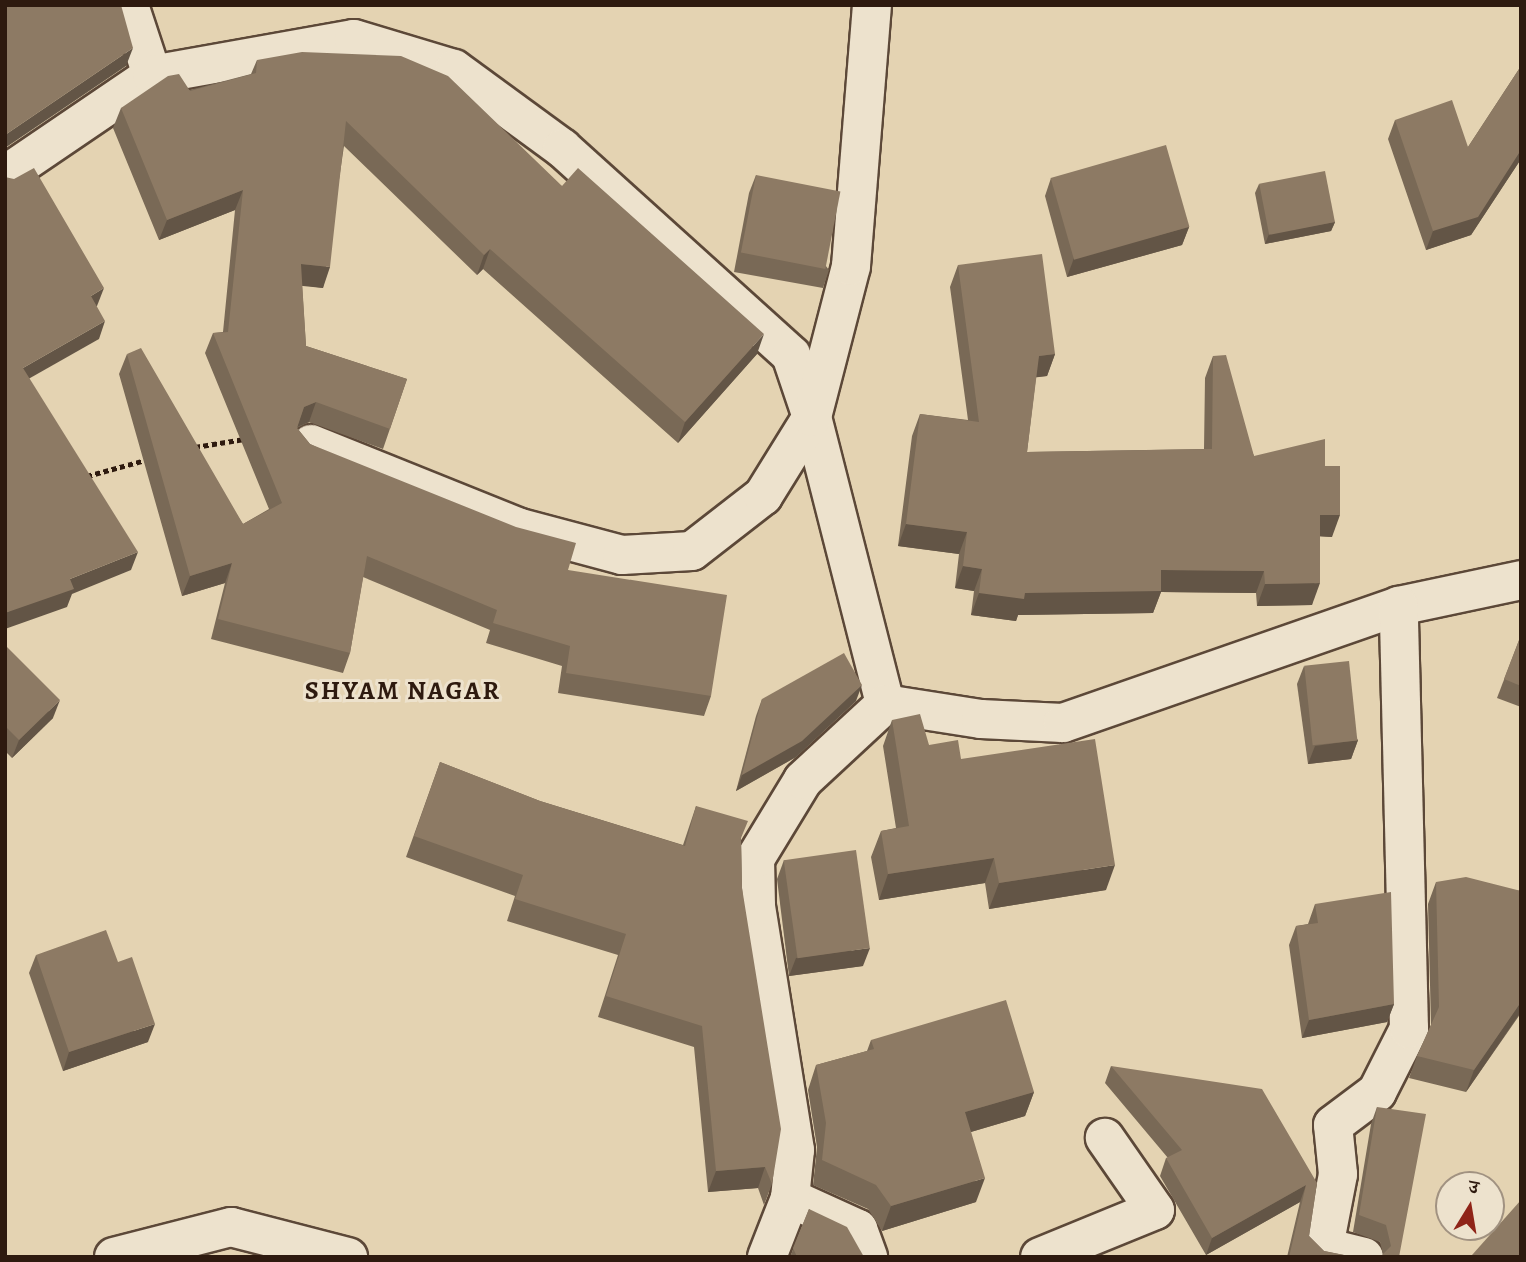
<!DOCTYPE html>
<html>
<head>
<meta charset="utf-8">
<style>
	body { margin:0 }
	#map { position:relative; width:1526px; height:1262px; overflow:hidden; background:#e4d3b2; font-family:Alegreya,"Noto Serif Devanagari",serif }
	div>[style] { position:absolute }
	[style*='--x'] { left:calc(var(--x)*1px); top:calc(var(--y)*1px); width:calc(var(--w)*1px); rotate:calc(var(--a)*1deg) }
	.path>* { height:4.5px; margin-top:-2.25px; transform-origin:0; background:repeating-linear-gradient(90deg,#2e1a0f 0 5px,transparent 0 8.5px) }
	.roads { filter:drop-shadow(2px 0 #5c4838) drop-shadow(-2px 0 #5c4838) drop-shadow(0 2px #5c4838) drop-shadow(0 -2px #5c4838) }
	.minor>* { height:38px; margin:-19px; padding:0 19px; transform-origin:19px; border-radius:19px; background:#ede2cd }
	.wall>* { inset:0; background:#796956 }
	.shaded-wall>* { inset:0; background:#635546 }
	.building>* { inset:0; background:#8d7a64; transform-origin:0 0 }
	span { translate:-50% -50%; white-space:nowrap; text-align:center; line-height:1.15; -webkit-text-stroke:6px #ede2cd; paint-order:stroke }
	.district-label { font-size:26px; color:#2e1a0f; font-weight:700; letter-spacing:2px }
	.frame { position:absolute; inset:0; border:7px solid #2e1a0f; pointer-events:none }
	.north { position:absolute; left:1435px; top:1171px; width:70px; height:70px; box-sizing:border-box; background:#ede2cd; border:2px solid #a19281; border-radius:50%; rotate:11deg; font-size:19px; font-weight:700; line-height:28px; text-align:center; color:#2e1a0f }
	.north::after { content:''; display:block; margin:auto; width:24px; height:32px; background:#8f2418; clip-path:polygon(50% 0,100% 100%,50% 72%,0 100%) }
</style>
</head>
<body>
<div id="map">
	<div class="path">
		<div style="--x:195;--y:447;--w:50;--a:-9.3"></div>
		<div style="--x:87;--y:476;--w:64;--a:-15.3"></div>
	</div>
	<div class="roads">
		<div class="minor">
			<div style="--x:129;--y:5;--w:74;--a:71.8"></div>
			<div style="--x:5;--y:175;--w:178;--a:-34.2"></div>
			<div style="--x:152;--y:75;--w:205;--a:-10.1"></div>
			<div style="--x:354;--y:39;--w:104;--a:16.7"></div>
			<div style="--x:454;--y:69;--w:134;--a:36.2"></div>
			<div style="--x:562;--y:148;--w:309;--a:42.1"></div>
			<div style="--x:791;--y:355;--w:65;--a:71.3"></div>
			<div style="--x:812;--y:417;--w:296;--a:75.7"></div>
			<div style="--x:311;--y:444;--w:222;--a:21.9"></div>
			<div style="--x:517;--y:527;--w:109;--a:14.9"></div>
			<div style="--x:622;--y:555;--w:70;--a:-3.3"></div>
			<div style="--x:692;--y:551;--w:90;--a:-37.8"></div>
			<div style="--x:763;--y:496;--w:93;--a:-58.2"></div>
			<div style="--x:812;--y:417;--w:156;--a:-75.5"></div>
			<div style="--x:851;--y:266;--w:262;--a:-85.4"></div>
			<div style="--x:790;--y:1198;--w:75;--a:24.5"></div>
			<div style="--x:858;--y:1229;--w:30;--a:70"></div>
			<div style="--x:114;--y:1257;--w:121;--a:-14.4"></div>
			<div style="--x:231;--y:1227;--w:121;--a:14.4"></div>
			<div style="--x:767;--y:1257;--w:63;--a:-68.7"></div>
			<div style="--x:790;--y:1198;--w:48;--a:-84.1"></div>
			<div style="--x:795;--y:1150;--w:247;--a:-99.1"></div>
			<div style="--x:756;--y:906;--w:47;--a:-91.2"></div>
			<div style="--x:755;--y:859;--w:92;--a:-58.7"></div>
			<div style="--x:803;--y:780;--w:112;--a:-42.8"></div>
			<div style="--x:885;--y:704;--w:97;--a:8.9"></div>
			<div style="--x:981;--y:719;--w:82;--a:2.8"></div>
			<div style="--x:1063;--y:723;--w:356;--a:-19.2"></div>
			<div style="--x:1399;--y:606;--w:125;--a:-12"></div>
			<div style="--x:1040;--y:1257;--w:124;--a:-22.2"></div>
			<div style="--x:1155;--y:1210;--w:88;--a:-124.8"></div>
			<div style="--x:1364;--y:1257;--w:41;--a:-166"></div>
			<div style="--x:1324;--y:1247;--w:74;--a:-79.1"></div>
			<div style="--x:1338;--y:1174;--w:49;--a:-95.8"></div>
			<div style="--x:1333;--y:1125;--w:55;--a:-36.9"></div>
			<div style="--x:1377;--y:1092;--w:71;--a:-63.1"></div>
			<div style="--x:1409;--y:1029;--w:423;--a:-91.4"></div>
		</div>
	</div>
	<div class="wall">
		<div style="clip-path:polygon(257px 60px,562px 186px,757px 354px,678px 443px,483px 269px,477px 275px,344px 146px,323px 288px,302px 285px,306px 346px,407px 379px,383px 449px,309px 422px,297px 428px,310px 444px,568px 570px,711px 696px,704px 716px,558px 693px,562px 666px,486px 643px,490px 630px,363px 577px,350px 653px,343px 673px,211px 639px,225px 583px,182px 596px,119px 374px,127px 354px,243px 524px,269px 509px,205px 353px,213px 333px,223px 332px,235px 210px,159px 240px,113px 128px,121px 108px,251px 74px)"></div>
		<div style="clip-path:polygon(1521px 66px,1521px 159px,1471px 235px,1426px 250px,1388px 139px,1395px 120px,1468px 147px)"></div>
		<div style="clip-path:polygon(756px 175px,829px 270px,823px 288px,734px 272px,749px 193px)"></div>
		<div style="clip-path:polygon(1051px 178px,1189px 227px,1182px 245px,1067px 277px,1045px 196px)"></div>
		<div style="clip-path:polygon(1259px 184px,1335px 222px,1331px 231px,1265px 244px,1255px 193px)"></div>
		<div style="clip-path:polygon(958px 265px,1055px 354px,1047px 376px,1036px 377px,1027px 452px,1204px 449px,1205px 378px,1213px 356px,1254px 456px,1325px 466px,1332px 537px,1320px 536px,1312px 605px,1257px 606px,1256px 593px,1161px 592px,1153px 613px,1018px 615px,1016px 621px,971px 615px,974px 591px,955px 588px,959px 554px,898px 546px,912px 436px,920px 414px,968px 420px,950px 287px)"></div>
		<div style="clip-path:polygon(1521px 635px,1521px 707px,1497px 698px)"></div>
		<div style="clip-path:polygon(5px 645px,53px 718px,12px 758px,5px 751px)"></div>
		<div style="clip-path:polygon(1304px 666px,1358px 740px,1351px 759px,1308px 764px,1297px 684px)"></div>
		<div style="clip-path:polygon(762px 699px,856px 701px,796px 757px,736px 791px,756px 716px)"></div>
		<div style="clip-path:polygon(892px 720px,929px 745px,961px 759px,1106px 890px,989px 909px,985px 883px,879px 900px,871px 857px,881px 831px,896px 828px,883px 746px)"></div>
		<div style="clip-path:polygon(440px 762px,540px 801px,683px 845px,696px 806px,741px 839px,742px 888px,772px 1184px,764px 1205px,758px 1188px,708px 1192px,694px 1047px,598px 1017px,618px 955px,507px 921px,515px 896px,406px 857px)"></div>
		<div style="clip-path:polygon(784px 860px,863px 966px,789px 976px,777px 879px)"></div>
		<div style="clip-path:polygon(1436px 882px,1521px 891px,1521px 1013px,1466px 1092px,1409px 1078px,1417px 1056px,1431px 1025px,1428px 904px)"></div>
		<div style="clip-path:polygon(1315px 904px,1394px 1004px,1387px 1022px,1302px 1038px,1289px 945px,1296px 926px,1308px 924px)"></div>
		<div style="clip-path:polygon(36px 955px,148px 1042px,63px 1071px,29px 973px)"></div>
		<div style="clip-path:polygon(871px 1040px,1034px 1092px,1025px 1116px,971px 1132px,976px 1202px,882px 1231px,868px 1209px,813px 1185px,817px 1147px,808px 1090px,816px 1065px,867px 1051px)"></div>
		<div style="clip-path:polygon(1111px 1066px,1317px 1183px,1309px 1236px,1324px 1251px,1354px 1257px,1287px 1257px,1300px 1202px,1206px 1255px,1160px 1176px,1166px 1158px,1168px 1158px,1105px 1083px)"></div>
		<div style="clip-path:polygon(1377px 1107px,1399px 1257px,1383px 1254px,1380px 1242px,1353px 1232px,1371px 1124px)"></div>
		<div style="clip-path:polygon(809px 1209px,864px 1257px,790px 1257px)"></div>
	</div>
	<div class="shaded-wall">
		<div style="clip-path:polygon(133px 48px,126px 66px,5px 148px,5px 135px)"></div>
		<div style="clip-path:polygon(1521px 150px,1521px 159px,1471px 235px,1426px 250px,1433px 231px)"></div>
		<div style="clip-path:polygon(243px 190px,235px 210px,159px 240px,167px 220px)"></div>
		<div style="clip-path:polygon(1335px 222px,1331px 231px,1265px 244px,1269px 234px)"></div>
		<div style="clip-path:polygon(1189px 227px,1182px 245px,1067px 277px,1074px 258px)"></div>
		<div style="clip-path:polygon(490px 249px,483px 269px,477px 275px,484px 255px)"></div>
		<div style="clip-path:polygon(301px 264px,330px 267px,323px 288px,293px 285px)"></div>
		<div style="clip-path:polygon(104px 288px,97px 306px,84px 314px,91px 296px)"></div>
		<div style="clip-path:polygon(105px 321px,99px 339px,16px 386px,23px 368px)"></div>
		<div style="clip-path:polygon(764px 334px,757px 354px,678px 443px,685px 422px)"></div>
		<div style="clip-path:polygon(1055px 354px,1047px 376px,1031px 378px,1039px 356px)"></div>
		<div style="clip-path:polygon(316px 402px,309px 422px,297px 427px,304px 407px)"></div>
		<div style="clip-path:polygon(1320px 515px,1340px 515px,1332px 537px,1312px 536px)"></div>
		<div style="clip-path:polygon(906px 524px,967px 532px,959px 554px,898px 546px)"></div>
		<div style="clip-path:polygon(138px 552px,131px 570px,72px 594px,67px 607px,5px 629px,5px 613px,70px 579px)"></div>
		<div style="clip-path:polygon(232px 563px,225px 583px,182px 596px,190px 576px)"></div>
		<div style="clip-path:polygon(963px 566px,982px 569px,974px 591px,955px 588px)"></div>
		<div style="clip-path:polygon(1161px 570px,1264px 571px,1256px 593px,1161px 592px,1153px 613px,1018px 615px,1016px 621px,971px 615px,979px 593px,1025px 593px)"></div>
		<div style="clip-path:polygon(1320px 583px,1312px 605px,1257px 606px,1265px 584px)"></div>
		<div style="clip-path:polygon(862px 685px,856px 701px,796px 757px,736px 791px,742px 775px)"></div>
		<div style="clip-path:polygon(60px 700px,53px 718px,12px 758px,19px 740px)"></div>
		<div style="clip-path:polygon(1358px 740px,1351px 759px,1308px 764px,1315px 746px)"></div>
		<div style="clip-path:polygon(994px 858px,985px 883px,879px 900px,888px 874px)"></div>
		<div style="clip-path:polygon(1115px 865px,1106px 890px,989px 909px,999px 883px)"></div>
		<div style="clip-path:polygon(870px 948px,863px 966px,789px 976px,796px 958px)"></div>
		<div style="clip-path:polygon(1521px 1002px,1520px 1013px,1466px 1092px,1474px 1070px)"></div>
		<div style="clip-path:polygon(1394px 1004px,1387px 1022px,1302px 1038px,1309px 1020px)"></div>
		<div style="clip-path:polygon(155px 1024px,148px 1042px,63px 1071px,69px 1052px)"></div>
		<div style="clip-path:polygon(1034px 1092px,1025px 1116px,957px 1136px,965px 1112px)"></div>
		<div style="clip-path:polygon(765px 1167px,758px 1188px,708px 1192px,716px 1171px)"></div>
		<div style="clip-path:polygon(985px 1178px,976px 1202px,882px 1231px,891px 1206px)"></div>
		<div style="clip-path:polygon(1306px 1185px,1300px 1202px,1206px 1255px,1212px 1238px)"></div>
	</div>
	<div class="building">
		<div style="clip-path:polygon(5px 5px,121px 5px,133px 48px,5px 135px)"></div>
		<div style="clip-path:polygon(302px 52px,401px 56px,448px 76px,562px 186px,578px 168px,764px 334px,685px 422px,490px 249px,484px 255px,346px 121px,330px 267px,301px 264px,306px 346px,407px 379px,390px 429px,316px 402px,304px 407px,297px 428px,310px 444px,516px 527px,576px 543px,568px 570px,727px 595px,711px 696px,566px 673px,570px 646px,493px 623px,497px 610px,367px 556px,350px 653px,218px 619px,232px 563px,190px 576px,127px 354px,141px 348px,243px 524px,282px 503px,213px 333px,228px 332px,243px 190px,167px 220px,121px 108px,168px 76px,179px 74px,190px 91px,256px 73px,257px 60px)"></div>
		<div style="clip-path:polygon(1521px 66px,1521px 150px,1478px 217px,1433px 231px,1395px 120px,1452px 100px,1468px 147px)"></div>
		<div style="left:1166px;top:145px;width:85px;height:120px;rotate:74deg"></div>
		<div style="clip-path:polygon(34px 168px,104px 288px,91px 296px,105px 321px,23px 368px,138px 552px,70px 579px,74px 589px,5px 613px,5px 177px,14px 179px)"></div>
		<div style="left:1325px;top:171px;width:52px;height:67px;rotate:79deg"></div>
		<div style="left:756px;top:175px;width:86px;height:79px;rotate:11deg"></div>
		<div style="clip-path:polygon(1042px 254px,1055px 354px,1039px 356px,1027px 452px,1212px 449px,1213px 356px,1226px 355px,1254px 456px,1325px 439px,1325px 466px,1340px 466px,1340px 515px,1320px 515px,1320px 583px,1265px 584px,1264px 571px,1161px 570px,1161px 591px,1025px 593px,1024px 599px,979px 593px,982px 569px,963px 566px,967px 532px,906px 524px,920px 414px,979px 422px,958px 265px)"></div>
		<div style="clip-path:polygon(1521px 635px,1521px 686px,1504px 679px)"></div>
		<div style="clip-path:polygon(5px 645px,60px 700px,19px 740px,5px 726px)"></div>
		<div style="clip-path:polygon(844px 653px,862px 685px,802px 741px,742px 775px,762px 699px)"></div>
		<div style="left:1349px;top:661px;width:80px;height:45px;rotate:84deg"></div>
		<div style="clip-path:polygon(920px 714px,929px 745px,958px 740px,961px 759px,1095px 739px,1115px 865px,999px 883px,994px 858px,888px 874px,881px 831px,909px 826px,892px 720px)"></div>
		<div style="clip-path:polygon(440px 762px,540px 801px,685px 846px,696px 806px,748px 821px,741px 838px,742px 888px,781px 1129px,772px 1184px,765px 1167px,716px 1171px,702px 1026px,606px 996px,626px 934px,515px 899px,523px 875px,414px 836px)"></div>
		<div style="left:856px;top:850px;width:99px;height:73px;rotate:82deg"></div>
		<div style="clip-path:polygon(1466px 877px,1521px 891px,1521px 1002px,1474px 1070px,1417px 1056px,1439px 1007px,1436px 882px)"></div>
		<div style="clip-path:polygon(1391px 892px,1394px 1004px,1309px 1020px,1296px 926px,1318px 923px,1315px 904px)"></div>
		<div style="clip-path:polygon(106px 930px,118px 962px,132px 957px,155px 1024px,69px 1052px,36px 955px)"></div>
		<div style="clip-path:polygon(1006px 1000px,1034px 1092px,965px 1112px,985px 1178px,891px 1206px,876px 1185px,822px 1160px,826px 1123px,816px 1065px,874px 1049px,871px 1040px)"></div>
		<div style="clip-path:polygon(1111px 1066px,1262px 1089px,1317px 1183px,1309px 1236px,1324px 1251px,1354px 1257px,1289px 1257px,1306px 1185px,1212px 1238px,1166px 1158px,1182px 1150px)"></div>
		<div style="clip-path:polygon(1377px 1107px,1426px 1114px,1399px 1257px,1380px 1257px,1391px 1246px,1386px 1225px,1359px 1215px)"></div>
		<div style="clip-path:polygon(1521px 1200px,1521px 1257px,1474px 1257px,1472px 1255px)"></div>
		<div style="clip-path:polygon(809px 1209px,847px 1227px,864px 1257px,797px 1257px,793px 1248px)"></div>
	</div>
	<div class="district-label">
		<span style="left:403px;top:691px">SHYAM NAGAR</span>
	</div>
	<div class="frame"></div>
	<div class="north">उ</div>
</div>
</body>
</html>
